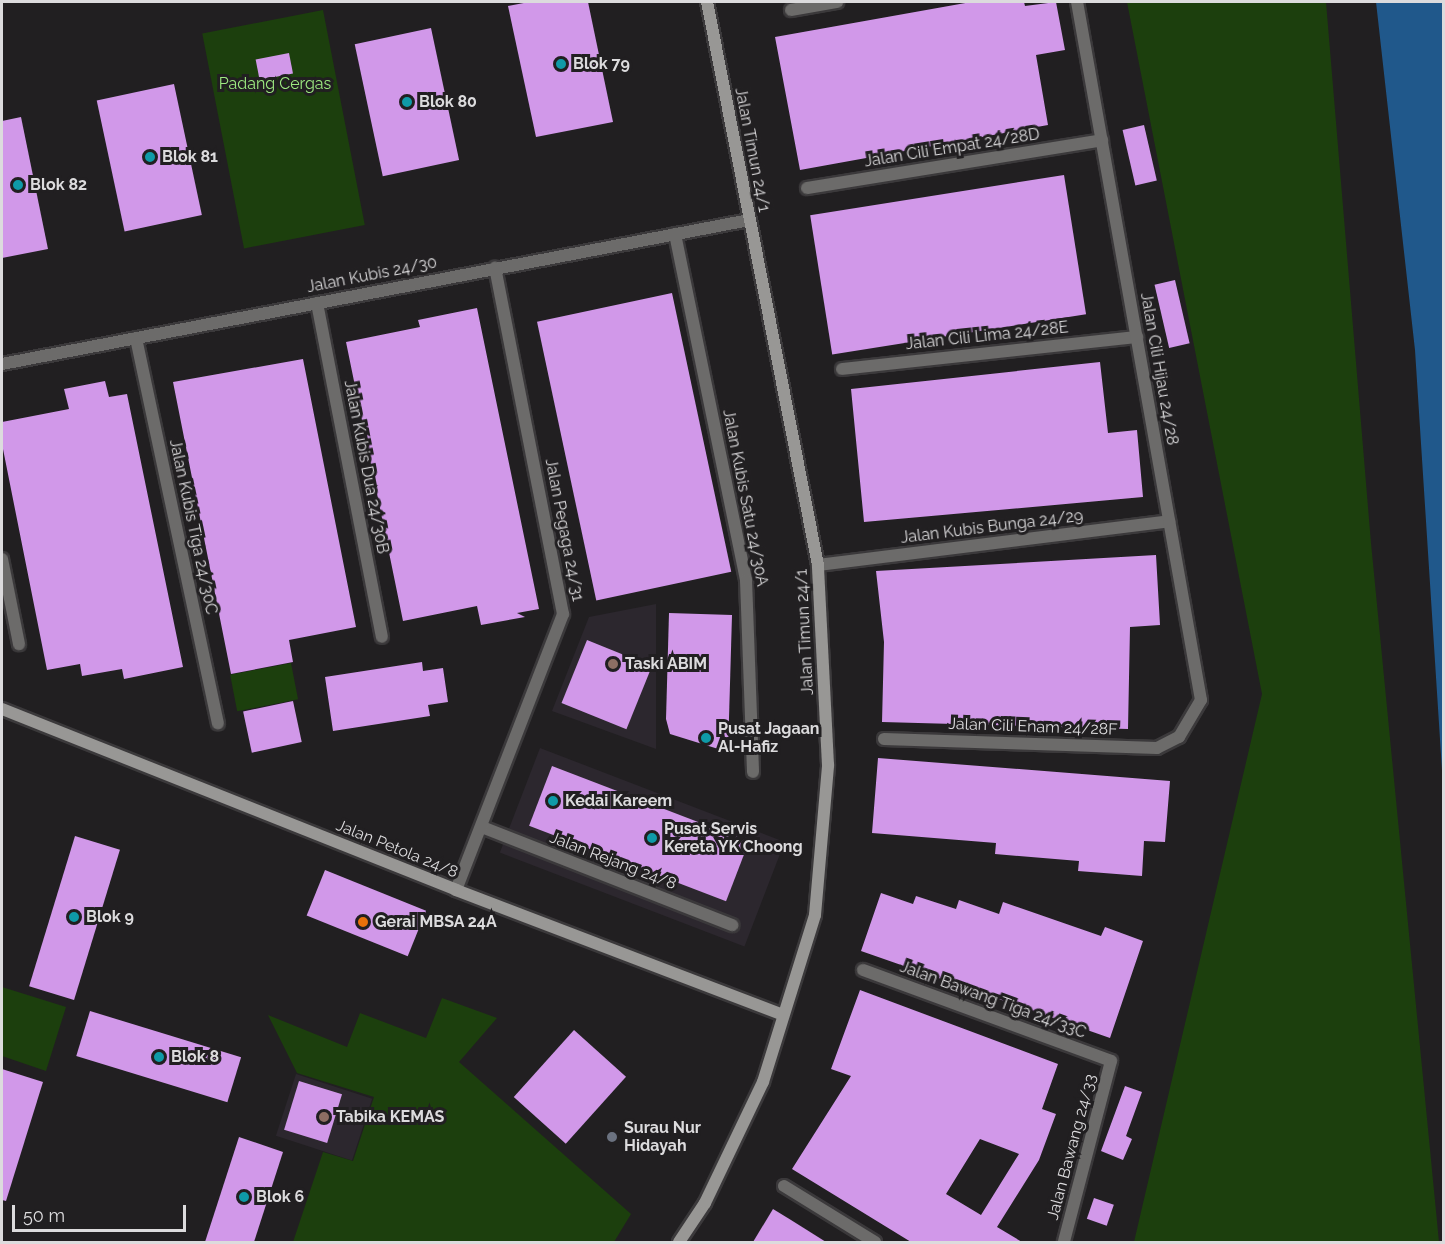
<!DOCTYPE html>
<html>
<head>
<meta charset="utf-8">
<style>
	body { margin:0 }
	#map { position:relative; width:1445px; height:1244px; overflow:hidden; background:#211f21; font-family:Raleway,sans-serif }
	div>[style] { position:absolute }
	[style*='--x'] { left:calc(var(--x)*1px); top:calc(var(--y)*1px); width:calc(var(--w)*1px); rotate:calc(var(--a)*1deg) }
	.built>* { inset:0; background:#2c272e; transform-origin:0 0 }
	.green>* { inset:0; background:#1c3f0d; transform-origin:0 0 }
	.water>* { inset:0; background:#20588b }
	.building>* { inset:0; background:#d198e9; transform-origin:0 0 }
	.roads { filter:drop-shadow(2px 0 #3b393b) drop-shadow(-2px 0 #3b393b) drop-shadow(0 2px #3b393b) drop-shadow(0 -2px #3b393b) }
	.street>* { height:12px; margin:-6px; padding:0 6px; transform-origin:6px; border-radius:6px; background:#6c6b6a }
	.secondary>* { height:12px; margin:-6px; padding:0 6px; transform-origin:6px; border-radius:6px; background:#989795 }
	.dots>* { width:16px; height:16px; translate:-50% -50%; box-sizing:border-box; border:3px solid #211f21; border-radius:50% }
	span { translate:-50% -50%; white-space:nowrap; text-align:center; line-height:1.15; -webkit-text-stroke:6px #211f21; paint-order:stroke }
	.poi-label { font-size:16px; color:#dcdbdd; font-weight:700 }
	.left { translate:0 -50%; text-align:left }
	.park-label { font-size:16px; color:#9dea81 }
	.street-label { font-size:16px; color:#dcdbdd }
	.frame { position:absolute; inset:0; border:3px solid #dcdbdd; pointer-events:none }
	.scale { position:absolute; left:12px; top:1205px; width:174px; height:27px; box-sizing:border-box; border:3px solid #dcdbdd; border-top:0; padding-left:8px; font-size:18px; line-height:21px; white-space:nowrap; color:#dcdbdd; -webkit-text-stroke:4px #211f21; paint-order:stroke }
</style>
</head>
<body>
<div id="map">
	<div class="built">
		<div style="clip-path:polygon(656px 604px,656px 749px,552px 711px,589px 617px)"></div>
		<div style="left:540px;top:748px;width:262px;height:112px;rotate:21deg"></div>
		<div style="left:296px;top:1074px;width:80px;height:65px;rotate:18deg"></div>
	</div>
	<div class="green">
		<div style="clip-path:polygon(1127px 2px,1326px 2px,1371px 543px,1439px 1242px,1134px 1242px,1262px 694px)"></div>
		<div style="left:323px;top:10px;width:219px;height:123px;rotate:79deg"></div>
		<div style="left:291px;top:663px;width:37px;height:62px;rotate:79deg"></div>
		<div style="clip-path:polygon(2px 987px,66px 1007px,46px 1071px,2px 1056px)"></div>
		<div style="clip-path:polygon(442px 998px,497px 1018px,459px 1062px,631px 1214px,614px 1242px,293px 1242px,323px 1152px,353px 1161px,374px 1097px,297px 1073px,268px 1015px,347px 1047px,360px 1013px,426px 1038px)"></div>
	</div>
	<div class="water">
		<div style="clip-path:polygon(1376px 2px,1443px 2px,1443px 786px,1415px 350px)"></div>
	</div>
	<div class="building">
		<div style="clip-path:polygon(529px 2px,588px 2px,613px 122px,536px 137px,508px 6px)"></div>
		<div style="clip-path:polygon(971px 2px,1024px 2px,1025px 6px,1056px 2px,1065px 50px,1036px 55px,1048px 125px,800px 170px,775px 37px)"></div>
		<div style="left:431px;top:28px;width:135px;height:78px;rotate:78deg"></div>
		<div style="left:289px;top:53px;width:21px;height:34px;rotate:79deg"></div>
		<div style="left:174px;top:84px;width:134px;height:79px;rotate:78deg"></div>
		<div style="clip-path:polygon(21px 117px,48px 249px,2px 258px,2px 121px)"></div>
		<div style="left:1144px;top:125px;width:57px;height:22px;rotate:77deg"></div>
		<div style="left:1064px;top:175px;width:141px;height:257px;rotate:81deg"></div>
		<div style="left:1175px;top:280px;width:65px;height:21px;rotate:77deg"></div>
		<div style="left:672px;top:293px;width:285px;height:138px;rotate:78deg"></div>
		<div style="clip-path:polygon(477px 308px,539px 609px,517px 613px,525px 617px,481px 625px,477px 606px,403px 621px,346px 342px,420px 327px,418px 320px)"></div>
		<div style="clip-path:polygon(303px 359px,356px 627px,289px 640px,293px 662px,231px 674px,173px 382px)"></div>
		<div style="clip-path:polygon(1100px 362px,1108px 433px,1137px 430px,1143px 497px,864px 522px,851px 389px)"></div>
		<div style="clip-path:polygon(105px 381px,109px 397px,127px 394px,183px 667px,124px 679px,122px 669px,82px 676px,80px 664px,47px 670px,2px 444px,2px 422px,69px 409px,64px 389px)"></div>
		<div style="clip-path:polygon(1156px 555px,1160px 625px,1130px 627px,1128px 729px,882px 722px,884px 642px,876px 571px)"></div>
		<div style="clip-path:polygon(669px 613px,732px 615px,728px 752px,670px 734px,666px 719px)"></div>
		<div style="left:587px;top:640px;width:70px;height:68px;rotate:22deg"></div>
		<div style="clip-path:polygon(422px 662px,423px 671px,443px 668px,448px 702px,428px 705px,430px 716px,333px 731px,325px 677px)"></div>
		<div style="left:293px;top:701px;width:42px;height:51px;rotate:78deg"></div>
		<div style="clip-path:polygon(878px 758px,1170px 781px,1165px 842px,1144px 841px,1142px 876px,1078px 871px,1079px 861px,995px 854px,996px 843px,872px 833px)"></div>
		<div style="left:552px;top:766px;width:211px;height:64px;rotate:21deg"></div>
		<div style="left:75px;top:836px;width:47px;height:157px;rotate:17deg"></div>
		<div style="left:325px;top:870px;width:109px;height:49px;rotate:22deg"></div>
		<div style="clip-path:polygon(881px 893px,913px 904px,916px 896px,956px 909px,959px 900px,999px 914px,1003px 902px,1101px 936px,1105px 927px,1143px 941px,1110px 1038px,861px 951px)"></div>
		<div style="clip-path:polygon(evenodd,860px 990px,1058px 1064px,1042px 1109px,1056px 1114px,1039px 1160px,997px 1227px,1022px 1242px,911px 1242px,792px 1169px,851px 1076px,831px 1069px,860px 990px,980px 1139px,1019px 1154px,981px 1215px,946px 1194px,980px 1139px)"></div>
		<div style="left:90px;top:1011px;width:158px;height:47px;rotate:17deg"></div>
		<div style="left:574px;top:1030px;width:70px;height:90px;rotate:42deg"></div>
		<div style="clip-path:polygon(2px 1069px,43px 1082px,6px 1201px,2px 1200px)"></div>
		<div style="left:299px;top:1081px;width:45px;height:51px;rotate:17deg"></div>
		<div style="clip-path:polygon(1125px 1086px,1142px 1092px,1126px 1136px,1132px 1139px,1123px 1160px,1101px 1151px)"></div>
		<div style="clip-path:polygon(239px 1137px,283px 1152px,254px 1242px,205px 1242px)"></div>
		<div style="left:1094px;top:1198px;width:21px;height:22px;rotate:19deg"></div>
		<div style="clip-path:polygon(773px 1209px,791px 1220px,826px 1242px,753px 1242px)"></div>
	</div>
	<div class="roads">
		<div class="street">
			<div style="--x:791;--y:10;--w:47;--a:-9.9"></div>
			<div style="--x:807;--y:188;--w:299;--a:-9.2"></div>
			<div style="--x:675;--y:234;--w:353;--a:78.4"></div>
			<div style="--x:746;--y:580;--w:192;--a:87.9"></div>
			<div style="--x:317;--y:303;--w:340;--a:79"></div>
			<div style="--x:136;--y:338;--w:394;--a:78"></div>
			<div style="--x:2;--y:364;--w:761;--a:-10.91"></div>
			<div style="--x:842;--y:369;--w:297;--a:-6.2"></div>
			<div style="--x:2;--y:559;--w:87;--a:78.7"></div>
			<div style="--x:818;--y:565;--w:354;--a:-7.1"></div>
			<div style="--x:884;--y:739;--w:273;--a:1.9"></div>
			<div style="--x:1157;--y:748;--w:25;--a:-27"></div>
			<div style="--x:1179;--y:737;--w:43;--a:-59.3"></div>
			<div style="--x:1201;--y:700;--w:709;--a:-100.07"></div>
			<div style="--x:482;--y:827;--w:269;--a:21.4"></div>
			<div style="--x:456;--y:890;--w:296;--a:-68.8"></div>
			<div style="--x:563;--y:614;--w:353;--a:-101.1"></div>
			<div style="--x:863;--y:970;--w:264;--a:20.1"></div>
			<div style="--x:1111;--y:1061;--w:187;--a:104.6"></div>
			<div style="--x:784;--y:1186;--w:107;--a:31.6"></div>
		</div>
		<div class="secondary">
			<div style="--x:2;--y:709;--w:489;--a:21.7"></div>
			<div style="--x:456;--y:890;--w:350;--a:20.9"></div>
			<div style="--x:679;--y:1242;--w:47;--a:-56.3"></div>
			<div style="--x:705;--y:1203;--w:134;--a:-64.4"></div>
			<div style="--x:763;--y:1082;--w:175;--a:-72.7"></div>
			<div style="--x:815;--y:915;--w:151;--a:-85"></div>
			<div style="--x:828;--y:765;--w:200;--a:-92.9"></div>
			<div style="--x:818;--y:565;--w:574;--a:-101.15"></div>
		</div>
	</div>
	<div class="dots">
		<div style="left:561px;top:64px;background:#0f9aa8"></div>
		<div style="left:407px;top:102px;background:#0f9aa8"></div>
		<div style="left:150px;top:157px;background:#0f9aa8"></div>
		<div style="left:18px;top:185px;background:#0f9aa8"></div>
		<div style="left:613px;top:664px;background:#8d6e63"></div>
		<div style="left:706px;top:738px;background:#0f9aa8"></div>
		<div style="left:553px;top:801px;background:#0f9aa8"></div>
		<div style="left:652px;top:838px;background:#0f9aa8"></div>
		<div style="left:74px;top:917px;background:#0f9aa8"></div>
		<div style="left:363px;top:922px;background:#e8710a"></div>
		<div style="left:159px;top:1057px;background:#0f9aa8"></div>
		<div style="left:324px;top:1117px;background:#8d6e63"></div>
		<div style="left:612px;top:1137px;background:#6b7280"></div>
		<div style="left:244px;top:1197px;background:#0f9aa8"></div>
	</div>
	<div class="poi-label">
		<span class="left" style="left:573px;top:64px">Blok 79</span>
		<span class="left" style="left:419px;top:102px">Blok 80</span>
		<span class="left" style="left:162px;top:157px">Blok 81</span>
		<span class="left" style="left:30px;top:185px">Blok 82</span>
		<span class="left" style="left:625px;top:664px">Taski ABIM</span>
		<span class="left" style="left:718px;top:738px">Pusat Jagaan<br>Al-Hafiz</span>
		<span class="left" style="left:565px;top:801px">Kedai Kareem</span>
		<span class="left" style="left:664px;top:838px">Pusat Servis<br>Kereta YK Choong</span>
		<span class="left" style="left:86px;top:917px">Blok 9</span>
		<span class="left" style="left:375px;top:922px">Gerai MBSA 24A</span>
		<span class="left" style="left:171px;top:1057px">Blok 8</span>
		<span class="left" style="left:336px;top:1117px">Tabika KEMAS</span>
		<span class="left" style="left:624px;top:1137px">Surau Nur<br>Hidayah</span>
		<span class="left" style="left:256px;top:1197px">Blok 6</span>
	</div>
	<div class="park-label">
		<span style="left:275px;top:84px">Padang Cergas</span>
	</div>
	<div class="street-label">
		<span style="left:952px;top:148px;rotate:-9deg">Jalan Cili Empat 24/28D</span>
		<span style="left:752px;top:150px;rotate:79deg">Jalan Timun 24/1</span>
		<span style="left:372px;top:275px;rotate:-11deg">Jalan Kubis 24/30</span>
		<span style="left:987px;top:336px;rotate:-6deg">Jalan Cili Lima 24/28E</span>
		<span style="left:1159px;top:369px;rotate:80deg">Jalan Cili Hijau 24/28</span>
		<span style="left:366px;top:467px;rotate:79deg">Jalan Kubis Dua 24/30B</span>
		<span style="left:745px;top:498px;rotate:79deg">Jalan Kubis Satu 24/30A</span>
		<span style="left:193px;top:527px;rotate:78deg">Jalan Kubis Tiga 24/30C</span>
		<span style="left:992px;top:527px;rotate:-7deg">Jalan Kubis Bunga 24/29</span>
		<span style="left:564px;top:530px;rotate:79deg">Jalan Pegaga 24/31</span>
		<span style="left:805px;top:632px;rotate:-93deg">Jalan Timun 24/1</span>
		<span style="left:1033px;top:727px;rotate:2deg">Jalan Cili Enam 24/28F</span>
		<span style="left:397px;top:849px;rotate:22deg">Jalan Petola 24/8</span>
		<span style="left:613px;top:861px;rotate:21deg">Jalan Rejang 24/8</span>
		<span style="left:993px;top:1000px;rotate:20deg">Jalan Bawang Tiga 24/33C</span>
		<span style="left:1072px;top:1147px;rotate:-75deg">Jalan Bawang 24/33</span>
	</div>
	<div class="frame"></div>
	<div class="scale">50 m</div>
</div>
</body>
</html>
